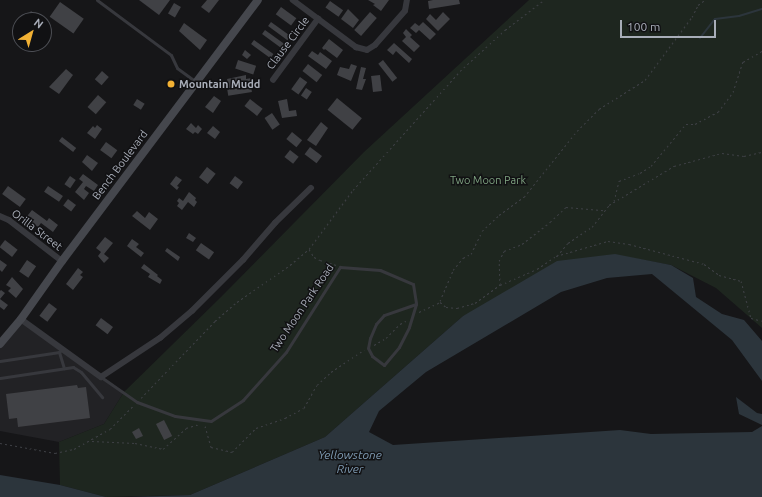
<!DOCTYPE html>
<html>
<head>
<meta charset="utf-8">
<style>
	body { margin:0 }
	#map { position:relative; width:762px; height:497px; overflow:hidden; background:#161618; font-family:Ubuntu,sans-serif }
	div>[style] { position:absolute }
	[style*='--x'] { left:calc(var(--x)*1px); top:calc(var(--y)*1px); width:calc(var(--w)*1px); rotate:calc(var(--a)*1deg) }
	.built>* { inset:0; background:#222225 }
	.green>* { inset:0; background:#1e261f }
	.water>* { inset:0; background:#2c353c }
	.stream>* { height:2px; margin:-1px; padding:0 1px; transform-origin:1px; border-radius:1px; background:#2c353c }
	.building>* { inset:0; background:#404145; transform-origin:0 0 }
	.path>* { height:1px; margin-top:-0.5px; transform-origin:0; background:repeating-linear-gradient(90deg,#3d3f44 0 2px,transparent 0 5px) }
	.service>* { height:3px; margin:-1.5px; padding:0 1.5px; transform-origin:1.5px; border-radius:1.5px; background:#37383d }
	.minor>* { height:5.5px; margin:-2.75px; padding:0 2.75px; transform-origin:2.75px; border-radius:2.75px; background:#37383d }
	.secondary>* { height:8px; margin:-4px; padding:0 4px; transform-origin:4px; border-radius:4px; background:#45474d }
	.dots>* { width:11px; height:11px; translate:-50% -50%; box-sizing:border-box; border:2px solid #111113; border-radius:50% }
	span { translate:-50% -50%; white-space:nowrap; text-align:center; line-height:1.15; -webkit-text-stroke:3px #111113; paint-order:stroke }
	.street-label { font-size:11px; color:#a8adb8 }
	.poi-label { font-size:11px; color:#a8adb8; font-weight:700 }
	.left { translate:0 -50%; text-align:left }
	.park-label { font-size:11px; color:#7fa381 }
	.water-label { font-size:12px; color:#7f9bb3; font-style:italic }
	.north { position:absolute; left:12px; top:12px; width:40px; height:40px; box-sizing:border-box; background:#111113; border:1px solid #4d4f55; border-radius:50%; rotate:37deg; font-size:11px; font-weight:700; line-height:16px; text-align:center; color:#a8adb8 }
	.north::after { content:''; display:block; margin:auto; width:14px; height:18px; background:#f2b134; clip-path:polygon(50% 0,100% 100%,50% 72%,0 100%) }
	.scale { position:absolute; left:620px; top:20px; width:96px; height:18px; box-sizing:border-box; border:2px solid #a8adb8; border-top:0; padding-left:5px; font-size:12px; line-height:14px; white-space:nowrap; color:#a8adb8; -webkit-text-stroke:3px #111113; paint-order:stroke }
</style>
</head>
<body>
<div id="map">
	<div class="built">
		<div style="clip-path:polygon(21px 319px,124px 392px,104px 424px,59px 442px,0 431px,0 344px)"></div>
	</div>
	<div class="green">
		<div style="clip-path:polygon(529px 0,762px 0,762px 328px,716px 288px,671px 265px,615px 255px,463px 316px,325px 437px,190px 495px,106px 497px,60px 485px,59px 442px,104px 424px,124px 392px,222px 296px,364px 152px)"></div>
	</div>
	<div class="water">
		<div style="clip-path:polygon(615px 254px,671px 265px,693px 278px,696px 297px,722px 314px,744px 320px,762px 341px,762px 381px,732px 340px,652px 274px,607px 278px,561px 292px,426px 372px,379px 411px,369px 432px,393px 445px,620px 430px,651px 434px,752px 432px,762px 426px,762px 497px,130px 497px,190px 495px,325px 437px,463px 316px,557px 261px)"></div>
		<div style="clip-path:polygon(736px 397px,757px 413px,762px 414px,762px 425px,739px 414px)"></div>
		<div style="clip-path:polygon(0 475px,60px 485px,106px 497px,0 497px)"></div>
	</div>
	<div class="stream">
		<div style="--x:700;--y:38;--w:24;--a:-52"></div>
		<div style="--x:715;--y:19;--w:24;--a:-7"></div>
		<div style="--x:739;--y:16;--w:24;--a:-17"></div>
	</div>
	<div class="building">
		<div style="clip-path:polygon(139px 0,170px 0,159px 15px)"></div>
		<div style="clip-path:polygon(207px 0,219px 0,209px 13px,201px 7px)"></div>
		<div style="clip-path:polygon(368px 0,389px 0,381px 11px,373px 5px,375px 4px)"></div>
		<div style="clip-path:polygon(433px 0,459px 0,460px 4px,429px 9px,428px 1px)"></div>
		<div style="left:330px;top:1px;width:16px;height:8px;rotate:35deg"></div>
		<div style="left:60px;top:2px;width:29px;height:18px;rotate:35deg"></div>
		<div style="left:174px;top:3px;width:8px;height:12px;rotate:30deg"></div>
		<div style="left:281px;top:7px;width:19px;height:9px;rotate:36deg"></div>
		<div style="clip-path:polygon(348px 9px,359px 20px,353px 28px,341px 19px)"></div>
		<div style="clip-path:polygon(31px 11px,40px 18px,38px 20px,25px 19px)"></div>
		<div style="left:370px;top:12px;width:9px;height:24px;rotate:41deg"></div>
		<div style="clip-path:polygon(443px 12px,450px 19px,438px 31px,426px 19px,430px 14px,436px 20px)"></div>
		<div style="left:271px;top:22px;width:24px;height:5px;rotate:36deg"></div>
		<div style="clip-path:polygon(423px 22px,436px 34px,430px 40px,419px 30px,416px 33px,410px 28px,415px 23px,419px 26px)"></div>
		<div style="clip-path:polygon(184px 23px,207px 40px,200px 50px,179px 31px)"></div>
		<div style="clip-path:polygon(406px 29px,412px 35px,410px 37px,420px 46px,414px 52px,402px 41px,406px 37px,403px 33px)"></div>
		<div style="left:265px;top:30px;width:24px;height:5px;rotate:36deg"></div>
		<div style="clip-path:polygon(329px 39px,343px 50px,337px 58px,325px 49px,324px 50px,322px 48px)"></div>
		<div style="left:254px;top:40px;width:24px;height:5px;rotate:36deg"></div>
		<div style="clip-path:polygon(394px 43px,412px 59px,409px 63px,396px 51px,393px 55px,387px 50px)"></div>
		<div style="clip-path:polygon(245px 50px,251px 55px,247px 59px,242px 55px)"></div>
		<div style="clip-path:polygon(312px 51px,318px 55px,320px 52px,332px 61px,326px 69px,308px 56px)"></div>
		<div style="left:238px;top:60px;width:19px;height:9px;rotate:18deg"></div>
		<div style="left:383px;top:60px;width:23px;height:6px;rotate:52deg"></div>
		<div style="left:308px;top:64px;width:18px;height:9px;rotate:38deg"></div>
		<div style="clip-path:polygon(351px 64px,357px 66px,351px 81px,337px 75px,340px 67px,349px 69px)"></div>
		<div style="clip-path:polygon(361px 67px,366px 68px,363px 79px,366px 79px,362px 90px,356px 89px)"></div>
		<div style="clip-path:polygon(66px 69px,73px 75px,59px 94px,49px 87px)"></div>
		<div style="left:102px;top:71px;width:9px;height:11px;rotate:41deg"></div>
		<div style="clip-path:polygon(246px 75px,246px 79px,252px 78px,253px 83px,229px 88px,227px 79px)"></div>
		<div style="left:380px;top:75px;width:16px;height:9px;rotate:83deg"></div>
		<div style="left:300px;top:77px;width:9px;height:15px;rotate:36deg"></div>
		<div style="left:251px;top:86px;width:6px;height:24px;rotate:81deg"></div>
		<div style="left:306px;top:88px;width:7px;height:9px;rotate:34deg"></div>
		<div style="left:98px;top:95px;width:11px;height:16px;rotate:41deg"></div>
		<div style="clip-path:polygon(214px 96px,221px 101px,213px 113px,205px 107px)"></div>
		<div style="left:337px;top:98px;width:32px;height:15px;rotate:39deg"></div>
		<div style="left:137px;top:99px;width:9px;height:7px;rotate:32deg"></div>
		<div style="left:250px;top:99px;width:16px;height:9px;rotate:38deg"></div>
		<div style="clip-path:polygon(287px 99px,289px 111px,296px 110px,297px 116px,282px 118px,278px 101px)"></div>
		<div style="left:272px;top:113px;width:14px;height:9px;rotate:56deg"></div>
		<div style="clip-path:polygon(321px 122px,328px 128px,316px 146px,307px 140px)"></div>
		<div style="clip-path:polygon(191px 123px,196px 128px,198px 125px,202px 129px,198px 134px,195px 132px,193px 134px,186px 129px)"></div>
		<div style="clip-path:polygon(97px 125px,102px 129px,95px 139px,87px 133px,93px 126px,95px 128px)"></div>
		<div style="clip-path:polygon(213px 126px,220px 132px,215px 139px,207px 133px)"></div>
		<div style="left:292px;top:132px;width:13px;height:9px;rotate:39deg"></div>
		<div style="left:62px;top:137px;width:18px;height:5px;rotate:38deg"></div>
		<div style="left:106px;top:142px;width:14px;height:10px;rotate:36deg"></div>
		<div style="left:310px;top:147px;width:15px;height:9px;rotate:37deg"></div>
		<div style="left:290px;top:150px;width:11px;height:9px;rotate:38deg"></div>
		<div style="clip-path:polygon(87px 155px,98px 163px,92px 171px,82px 162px)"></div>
		<div style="left:207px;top:167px;width:11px;height:13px;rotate:38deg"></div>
		<div style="clip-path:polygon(83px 174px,98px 185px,94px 191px,86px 186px,84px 189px,89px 193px,84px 200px,75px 192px,83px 182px,79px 179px)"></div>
		<div style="left:70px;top:176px;width:7px;height:10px;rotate:34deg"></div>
		<div style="clip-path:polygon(176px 176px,182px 180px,177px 186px,179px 187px,177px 190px,170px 184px)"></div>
		<div style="left:235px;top:176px;width:10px;height:9px;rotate:37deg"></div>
		<div style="left:8px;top:186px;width:22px;height:10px;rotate:36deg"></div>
		<div style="left:48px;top:186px;width:18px;height:7px;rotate:34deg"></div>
		<div style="clip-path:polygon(189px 192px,196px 198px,195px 200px,197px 202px,194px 207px,188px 202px,182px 210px,177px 206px,179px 203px,177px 201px,179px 198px,183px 201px)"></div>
		<div style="left:68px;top:199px;width:10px;height:8px;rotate:37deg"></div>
		<div style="clip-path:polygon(32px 210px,47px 221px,49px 218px,58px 225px,53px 232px,41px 223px,38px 227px,33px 223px,32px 225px,24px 220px)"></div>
		<div style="clip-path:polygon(137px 211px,145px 218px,149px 212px,158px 219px,150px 230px,132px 216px)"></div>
		<div style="clip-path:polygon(189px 233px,196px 238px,193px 242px,186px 238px)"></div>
		<div style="clip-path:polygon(105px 237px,113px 243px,104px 254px,109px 258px,104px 263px,98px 256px,101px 252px,96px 248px)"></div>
		<div style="clip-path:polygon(132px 239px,139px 244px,136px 247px,144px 253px,141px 257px,127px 246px)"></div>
		<div style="left:5px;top:240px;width:16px;height:9px;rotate:38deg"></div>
		<div style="left:201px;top:243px;width:16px;height:9px;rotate:35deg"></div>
		<div style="clip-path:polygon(167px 248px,180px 257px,178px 261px,165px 251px)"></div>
		<div style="clip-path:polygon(0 260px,7px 265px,2px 272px,0 270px)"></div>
		<div style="left:27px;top:260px;width:11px;height:14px;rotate:34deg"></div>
		<div style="clip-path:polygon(144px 264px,158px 275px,157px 276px,162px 280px,160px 284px,148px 277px,150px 274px,141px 268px)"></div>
		<div style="clip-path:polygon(78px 268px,83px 272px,80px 275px,83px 277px,73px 290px,66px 284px)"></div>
		<div style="clip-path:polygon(12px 277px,23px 289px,16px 298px,8px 291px,11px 288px,6px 285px)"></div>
		<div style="clip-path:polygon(1px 290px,5px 293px,0 299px,8px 305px,4px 310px,0 307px,0 291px)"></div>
		<div style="left:49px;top:303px;width:10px;height:16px;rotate:37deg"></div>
		<div style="left:101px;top:318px;width:15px;height:9px;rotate:37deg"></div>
		<div style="clip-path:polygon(77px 385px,78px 388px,86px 387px,90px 418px,18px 427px,17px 418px,9px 419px,6px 394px)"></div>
		<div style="left:164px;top:420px;width:18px;height:9px;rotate:63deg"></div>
		<div style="clip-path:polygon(139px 428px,143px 436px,136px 439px,132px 432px)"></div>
	</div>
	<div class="path">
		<div style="--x:614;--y:201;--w:21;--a:-76"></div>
		<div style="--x:619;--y:181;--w:22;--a:-21"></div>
		<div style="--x:640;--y:173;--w:13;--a:-32"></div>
		<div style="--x:651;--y:166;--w:55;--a:-50.2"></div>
		<div style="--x:686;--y:124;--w:9;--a:0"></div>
		<div style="--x:695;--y:124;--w:26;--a:-28"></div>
		<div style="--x:718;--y:112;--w:25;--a:-53"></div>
		<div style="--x:733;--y:92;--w:32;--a:-72"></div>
		<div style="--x:743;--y:62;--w:22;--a:-30"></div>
		<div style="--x:309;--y:249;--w:9;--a:58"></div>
		<div style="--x:314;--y:257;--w:7;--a:27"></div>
		<div style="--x:320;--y:260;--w:17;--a:17"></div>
		<div style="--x:557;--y:256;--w:17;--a:-50"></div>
		<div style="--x:568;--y:243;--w:29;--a:-34"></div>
		<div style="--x:592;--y:227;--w:28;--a:-52"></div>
		<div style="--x:609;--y:205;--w:76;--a:-31"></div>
		<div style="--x:674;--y:166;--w:50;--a:-15.2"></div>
		<div style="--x:722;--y:153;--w:22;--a:8"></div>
		<div style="--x:744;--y:156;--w:18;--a:-13"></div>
		<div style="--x:500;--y:285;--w:24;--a:-92"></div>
		<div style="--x:499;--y:261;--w:11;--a:-63"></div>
		<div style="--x:504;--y:251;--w:19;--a:-21"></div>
		<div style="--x:522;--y:244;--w:36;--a:-38"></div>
		<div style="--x:550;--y:222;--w:22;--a:-43"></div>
		<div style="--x:566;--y:207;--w:38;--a:5"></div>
		<div style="--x:440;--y:301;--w:34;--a:-67"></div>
		<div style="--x:453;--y:270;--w:16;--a:-50"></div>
		<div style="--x:463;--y:258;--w:9;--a:-27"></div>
		<div style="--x:471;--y:254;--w:25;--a:-64"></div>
		<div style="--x:482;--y:231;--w:23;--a:-43"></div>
		<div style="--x:499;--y:215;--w:31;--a:-36"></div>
		<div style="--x:524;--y:197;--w:85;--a:-51.2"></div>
		<div style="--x:577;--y:131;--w:31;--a:-45"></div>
		<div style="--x:599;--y:109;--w:54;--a:-32.2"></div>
		<div style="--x:645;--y:80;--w:79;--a:-53.3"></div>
		<div style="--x:692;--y:17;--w:13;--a:-63"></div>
		<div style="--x:698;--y:5;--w:9;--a:-36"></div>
		<div style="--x:440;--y:302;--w:8;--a:40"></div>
		<div style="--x:446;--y:307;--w:11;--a:5"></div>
		<div style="--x:457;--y:308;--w:19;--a:-16"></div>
		<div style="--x:475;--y:303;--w:31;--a:-36"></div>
		<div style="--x:500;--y:285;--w:40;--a:-23.4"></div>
		<div style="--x:537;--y:269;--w:23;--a:-34"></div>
		<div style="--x:556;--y:256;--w:54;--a:-16.1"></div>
		<div style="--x:608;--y:241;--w:21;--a:8"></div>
		<div style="--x:629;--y:244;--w:78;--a:14.9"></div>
		<div style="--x:704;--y:264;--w:19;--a:36"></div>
		<div style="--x:719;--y:275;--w:23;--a:15"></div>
		<div style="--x:741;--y:281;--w:38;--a:75"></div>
		<div style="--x:751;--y:318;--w:11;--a:15"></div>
		<div style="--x:419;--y:312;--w:23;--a:-25"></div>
		<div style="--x:374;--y:345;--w:14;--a:-30"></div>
		<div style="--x:386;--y:338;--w:20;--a:-45"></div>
		<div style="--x:400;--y:324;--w:7;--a:-27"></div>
		<div style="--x:141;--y:398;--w:107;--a:-46.1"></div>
		<div style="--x:215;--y:321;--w:29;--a:-41"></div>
		<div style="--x:237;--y:302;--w:65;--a:-34.9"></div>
		<div style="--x:290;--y:265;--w:25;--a:-40"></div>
		<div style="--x:309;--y:249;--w:74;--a:-53.3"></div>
		<div style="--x:353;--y:190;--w:160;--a:-48"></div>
		<div style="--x:460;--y:71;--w:61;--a:-42.3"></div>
		<div style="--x:505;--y:30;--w:49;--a:-37.6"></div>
		<div style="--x:205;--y:426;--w:22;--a:74"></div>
		<div style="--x:211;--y:447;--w:22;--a:13"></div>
		<div style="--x:232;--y:452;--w:34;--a:-45"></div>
		<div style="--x:256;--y:428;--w:31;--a:-19"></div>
		<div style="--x:285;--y:418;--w:21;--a:-28"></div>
		<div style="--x:304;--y:408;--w:26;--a:-61"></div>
		<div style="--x:317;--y:385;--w:19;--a:-43"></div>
		<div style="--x:331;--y:372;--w:40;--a:-34"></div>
		<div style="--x:92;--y:441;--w:43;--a:2.7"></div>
		<div style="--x:135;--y:443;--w:29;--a:12"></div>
		<div style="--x:163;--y:449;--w:31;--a:-42"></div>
		<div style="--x:186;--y:428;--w:14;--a:-17"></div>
		<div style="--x:0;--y:443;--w:56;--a:10.3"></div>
		<div style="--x:55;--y:453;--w:19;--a:-12"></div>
		<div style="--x:74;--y:449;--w:41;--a:-29.1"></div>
		<div style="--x:110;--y:429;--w:33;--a:-45"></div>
	</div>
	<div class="service">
		<div style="--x:97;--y:0;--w:92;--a:36.6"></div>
		<div style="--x:171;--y:55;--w:14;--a:65"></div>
		<div style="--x:177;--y:68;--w:22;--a:36"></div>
		<div style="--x:59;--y:352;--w:17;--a:73"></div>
		<div style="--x:0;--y:361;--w:60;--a:-8.7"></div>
		<div style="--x:59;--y:352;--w:4;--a:-45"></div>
		<div style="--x:101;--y:377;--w:44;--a:34.8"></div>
		<div style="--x:137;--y:402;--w:40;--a:20.2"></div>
		<div style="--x:175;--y:416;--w:36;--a:8"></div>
		<div style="--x:211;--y:421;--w:38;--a:-33"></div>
		<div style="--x:243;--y:400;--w:64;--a:-48.1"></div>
		<div style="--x:286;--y:352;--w:101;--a:-57.6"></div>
		<div style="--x:340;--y:267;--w:40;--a:4.3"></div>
		<div style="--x:380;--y:270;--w:36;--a:23"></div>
		<div style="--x:413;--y:284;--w:20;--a:81"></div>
		<div style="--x:416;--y:304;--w:34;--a:161"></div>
		<div style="--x:384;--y:315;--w:12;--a:132"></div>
		<div style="--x:376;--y:324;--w:15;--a:113"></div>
		<div style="--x:370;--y:338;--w:10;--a:101"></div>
		<div style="--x:368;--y:348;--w:9;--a:63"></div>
		<div style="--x:372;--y:356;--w:15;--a:37"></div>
		<div style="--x:384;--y:365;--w:23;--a:-50"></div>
		<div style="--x:399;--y:347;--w:22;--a:-63"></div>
		<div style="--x:409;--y:327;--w:24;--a:-73"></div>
		<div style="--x:0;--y:378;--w:74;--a:-8.6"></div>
		<div style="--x:73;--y:367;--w:9;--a:32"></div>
		<div style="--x:81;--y:372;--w:33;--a:50"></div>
	</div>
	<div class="minor">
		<div style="--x:293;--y:0;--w:79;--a:36.7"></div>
		<div style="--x:356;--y:47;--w:11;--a:15"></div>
		<div style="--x:367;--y:50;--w:9;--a:-32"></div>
		<div style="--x:375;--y:45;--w:45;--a:-48.6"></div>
		<div style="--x:405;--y:11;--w:11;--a:-80"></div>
		<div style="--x:273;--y:80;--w:76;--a:-53.6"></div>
		<div style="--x:0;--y:216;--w:10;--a:24"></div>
		<div style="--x:9;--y:220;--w:67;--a:37.7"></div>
		<div style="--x:21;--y:319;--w:99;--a:35.9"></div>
		<div style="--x:101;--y:377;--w:71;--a:-33.5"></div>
		<div style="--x:160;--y:338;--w:42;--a:-40.2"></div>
		<div style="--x:192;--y:311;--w:72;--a:-45"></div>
		<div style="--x:243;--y:260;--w:49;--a:-49.1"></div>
		<div style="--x:275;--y:223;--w:50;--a:-44.2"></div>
	</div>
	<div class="secondary">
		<div style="--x:0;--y:344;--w:33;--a:-50"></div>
		<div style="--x:21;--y:319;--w:71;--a:-54.7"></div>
		<div style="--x:62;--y:261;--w:326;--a:-53.1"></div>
	</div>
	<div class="dots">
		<div style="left:171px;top:84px;background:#f2b134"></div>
	</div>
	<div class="street-label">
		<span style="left:288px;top:43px;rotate:-53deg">Clause Circle</span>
		<span style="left:120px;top:165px;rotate:-53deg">Bench Boulevard</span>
		<span style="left:37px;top:230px;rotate:37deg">Orilla Street</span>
		<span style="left:302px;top:308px;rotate:-56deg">Two Moon Park Road</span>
	</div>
	<div class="poi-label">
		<span class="left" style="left:179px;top:84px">Mountain Mudd</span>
	</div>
	<div class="park-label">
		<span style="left:488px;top:180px">Two Moon Park</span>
	</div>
	<div class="water-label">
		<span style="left:350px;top:462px">Yellowstone<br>River</span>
	</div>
	<div class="north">N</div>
	<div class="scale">100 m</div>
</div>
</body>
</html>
